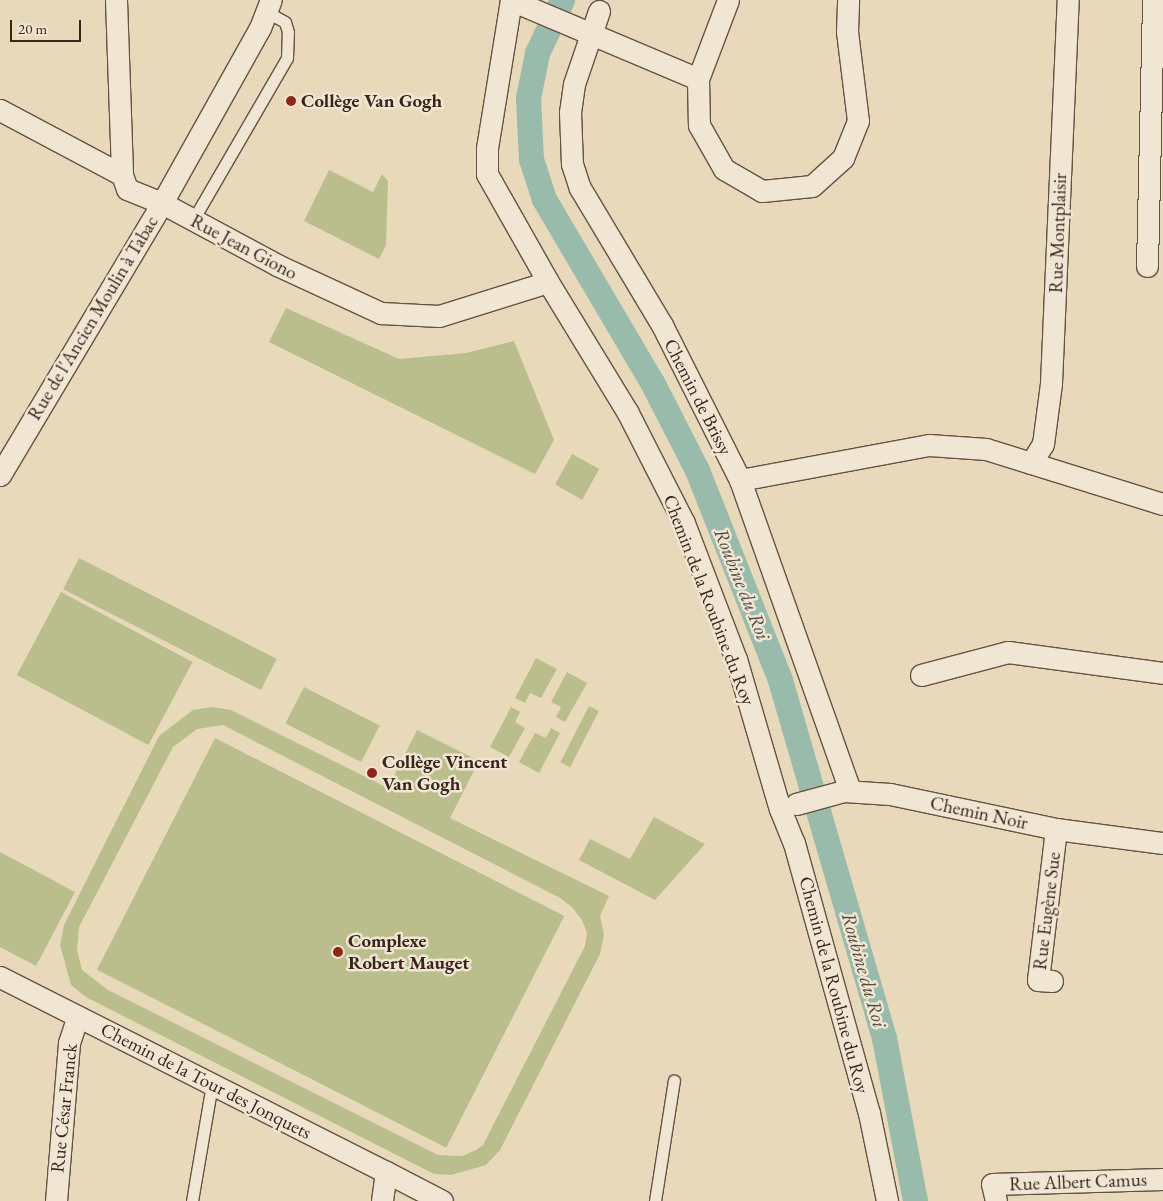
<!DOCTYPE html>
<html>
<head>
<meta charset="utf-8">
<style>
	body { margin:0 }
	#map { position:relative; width:1163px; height:1201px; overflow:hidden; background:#e8d9bb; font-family:"EB Garamond",serif }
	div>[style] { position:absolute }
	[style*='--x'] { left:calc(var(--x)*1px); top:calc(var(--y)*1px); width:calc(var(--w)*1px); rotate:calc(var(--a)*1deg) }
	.green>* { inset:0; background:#babe8d; transform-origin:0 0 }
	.canal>* { height:25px; margin:-12.5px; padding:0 12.5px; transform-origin:12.5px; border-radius:12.5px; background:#98bbab }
	.roads { filter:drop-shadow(1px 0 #665243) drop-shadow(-1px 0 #665243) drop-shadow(0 1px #665243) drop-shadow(0 -1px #665243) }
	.lane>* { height:11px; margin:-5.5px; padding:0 5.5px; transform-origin:5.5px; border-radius:5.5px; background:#f0e6d3 }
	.street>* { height:21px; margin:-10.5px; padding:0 10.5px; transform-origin:10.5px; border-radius:10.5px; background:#f0e6d3 }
	.dots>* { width:14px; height:14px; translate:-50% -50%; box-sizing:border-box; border:2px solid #f0e6d3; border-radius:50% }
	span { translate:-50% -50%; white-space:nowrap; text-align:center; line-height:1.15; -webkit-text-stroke:5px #f0e6d3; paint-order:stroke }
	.poi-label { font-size:19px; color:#3a251b; font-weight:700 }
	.left { translate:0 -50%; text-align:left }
	.street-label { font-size:19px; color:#3a251b }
	.water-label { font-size:20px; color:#524a3f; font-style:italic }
	.scale { position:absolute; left:10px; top:20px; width:71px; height:22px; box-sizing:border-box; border:2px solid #3a251b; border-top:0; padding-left:6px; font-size:15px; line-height:18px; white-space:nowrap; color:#3a251b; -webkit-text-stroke:4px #f0e6d3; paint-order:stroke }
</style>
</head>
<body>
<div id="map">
	<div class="green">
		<div style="clip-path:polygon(329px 170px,373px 192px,382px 174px,388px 181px,386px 245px,379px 259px,304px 221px)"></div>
		<div style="clip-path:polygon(286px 308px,399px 359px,466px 353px,514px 341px,554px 440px,535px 474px,269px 342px)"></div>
		<div style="left:572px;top:454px;width:31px;height:35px;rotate:29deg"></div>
		<div style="left:79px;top:558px;width:222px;height:35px;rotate:27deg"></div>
		<div style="left:61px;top:592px;width:149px;height:94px;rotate:28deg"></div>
		<div style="clip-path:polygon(536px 658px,557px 669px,541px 698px,530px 693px,525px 703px,515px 698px)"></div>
		<div style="clip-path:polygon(567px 672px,587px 683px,565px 722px,556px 717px,561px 707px,551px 702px)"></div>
		<div style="left:304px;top:687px;width:85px;height:41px;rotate:27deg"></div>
		<div style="left:589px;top:706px;width:11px;height:63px;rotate:27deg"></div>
		<div style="clip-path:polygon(evenodd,212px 707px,231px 710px,388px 788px,417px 730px,479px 761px,450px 818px,609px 896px,600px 916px,604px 935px,600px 954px,500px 1150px,486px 1165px,451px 1175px,434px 1174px,86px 997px,71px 985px,60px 945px,64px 925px,159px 736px,193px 710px,212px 707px,223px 725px,560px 898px,572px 907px,582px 920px,587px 933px,585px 946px,483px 1145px,476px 1150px,462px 1156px,438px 1155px,108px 990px,82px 970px,77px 950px,79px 927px,173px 747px,197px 729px,223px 725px)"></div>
		<div style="clip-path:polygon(511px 707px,520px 712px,515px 722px,525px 728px,509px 757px,490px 747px)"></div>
		<div style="clip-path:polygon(551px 728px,560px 733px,539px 773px,519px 762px,535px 733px,546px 738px)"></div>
		<div style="left:215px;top:738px;width:392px;height:260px;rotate:27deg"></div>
		<div style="clip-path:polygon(654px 817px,705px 844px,655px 900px,579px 860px,590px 839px,630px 859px)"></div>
		<div style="clip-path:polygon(0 852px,75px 892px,36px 966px,0 947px)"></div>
	</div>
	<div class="canal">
		<div style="--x:562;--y:0;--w:59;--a:115.3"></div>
		<div style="--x:537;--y:53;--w:46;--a:101.3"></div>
		<div style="--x:528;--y:98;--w:61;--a:87.2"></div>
		<div style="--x:531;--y:159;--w:42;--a:72"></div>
		<div style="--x:544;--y:199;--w:215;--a:59.5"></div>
		<div style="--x:653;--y:384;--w:97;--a:62.9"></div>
		<div style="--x:697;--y:470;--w:226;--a:68.4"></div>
		<div style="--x:780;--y:680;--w:373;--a:73.8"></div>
		<div style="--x:884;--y:1038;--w:166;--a:79.2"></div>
	</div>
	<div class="roads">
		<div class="lane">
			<div style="--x:193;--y:220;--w:187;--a:-59.9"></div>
			<div style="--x:287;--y:58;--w:26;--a:-88"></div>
			<div style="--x:288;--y:32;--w:10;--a:-107"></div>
			<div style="--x:285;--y:22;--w:21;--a:-151"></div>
			<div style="--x:192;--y:1201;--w:119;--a:-80.3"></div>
			<div style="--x:655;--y:1201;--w:122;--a:-81.1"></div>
		</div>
		<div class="street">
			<div style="--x:116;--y:0;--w:175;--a:88"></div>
			<div style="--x:122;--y:175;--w:15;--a:70"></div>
			<div style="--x:127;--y:189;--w:38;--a:22"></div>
			<div style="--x:162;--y:203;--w:131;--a:28.3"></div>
			<div style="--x:277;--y:265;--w:115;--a:24.8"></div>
			<div style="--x:381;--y:313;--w:58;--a:3"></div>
			<div style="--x:439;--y:316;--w:114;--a:-17.3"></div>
			<div style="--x:511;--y:0;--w:150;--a:99.2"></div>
			<div style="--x:487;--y:148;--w:26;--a:90"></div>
			<div style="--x:487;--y:174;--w:124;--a:60.5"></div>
			<div style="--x:548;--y:282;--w:153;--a:58.6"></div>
			<div style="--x:628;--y:413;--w:123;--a:63"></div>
			<div style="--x:684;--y:523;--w:146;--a:69.1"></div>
			<div style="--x:736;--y:659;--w:156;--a:73.7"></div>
			<div style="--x:780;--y:809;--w:37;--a:68"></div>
			<div style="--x:794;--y:843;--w:280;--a:74.5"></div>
			<div style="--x:869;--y:1113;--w:90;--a:78.4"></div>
			<div style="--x:511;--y:0;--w:203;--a:22.9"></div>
			<div style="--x:728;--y:0;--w:85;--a:110.8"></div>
			<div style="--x:698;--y:79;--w:46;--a:88.8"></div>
			<div style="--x:699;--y:125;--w:51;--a:60.4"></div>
			<div style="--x:724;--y:169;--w:44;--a:30.1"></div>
			<div style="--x:762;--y:191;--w:50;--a:-5.7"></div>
			<div style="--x:812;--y:186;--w:42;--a:-42.1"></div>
			<div style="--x:843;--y:158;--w:40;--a:-68"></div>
			<div style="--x:858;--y:121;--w:90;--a:-97"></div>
			<div style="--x:847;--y:32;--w:32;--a:-88"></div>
			<div style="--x:599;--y:11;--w:77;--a:108.9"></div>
			<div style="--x:574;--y:84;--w:28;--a:98"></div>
			<div style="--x:570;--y:112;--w:52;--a:87.8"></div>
			<div style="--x:572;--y:164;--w:25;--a:72"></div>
			<div style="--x:580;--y:188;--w:160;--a:59.1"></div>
			<div style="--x:662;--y:325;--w:174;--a:63.3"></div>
			<div style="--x:740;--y:480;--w:330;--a:70.5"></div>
			<div style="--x:0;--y:110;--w:138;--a:28"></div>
			<div style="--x:1147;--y:266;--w:266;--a:-88.7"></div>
			<div style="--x:1031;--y:463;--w:22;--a:-58"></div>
			<div style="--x:1043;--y:444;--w:62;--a:-82.5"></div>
			<div style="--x:1051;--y:383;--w:383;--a:-87.5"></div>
			<div style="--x:0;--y:475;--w:317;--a:-59.2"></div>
			<div style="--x:162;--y:203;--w:201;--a:-60.8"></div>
			<div style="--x:260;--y:28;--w:30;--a:-69"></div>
			<div style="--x:740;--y:480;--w:192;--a:-10.5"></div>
			<div style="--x:929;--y:445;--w:57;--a:4"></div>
			<div style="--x:986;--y:449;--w:185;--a:17.3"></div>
			<div style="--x:921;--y:675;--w:90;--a:-14.8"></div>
			<div style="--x:1008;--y:652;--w:156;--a:7.7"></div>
			<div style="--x:796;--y:804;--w:50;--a:-15.2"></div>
			<div style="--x:844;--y:791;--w:46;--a:3.7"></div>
			<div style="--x:890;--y:794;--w:170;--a:11.9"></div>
			<div style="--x:1056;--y:829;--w:108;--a:7.5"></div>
			<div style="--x:0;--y:977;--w:432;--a:26.8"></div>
			<div style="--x:386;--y:1172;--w:29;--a:98"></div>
			<div style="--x:1052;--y:981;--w:14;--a:-176"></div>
			<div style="--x:1038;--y:980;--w:152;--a:-83.2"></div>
			<div style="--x:386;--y:1172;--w:63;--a:27.4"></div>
			<div style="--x:56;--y:1201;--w:159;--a:-85.3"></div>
			<div style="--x:69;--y:1043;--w:28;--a:-72"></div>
			<div style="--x:996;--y:1201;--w:17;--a:-103"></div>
			<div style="--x:992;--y:1184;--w:171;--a:-1.7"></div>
		</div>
	</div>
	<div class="dots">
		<div style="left:291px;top:101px;background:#8f2418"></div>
		<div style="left:372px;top:773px;background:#8f2418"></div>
		<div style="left:338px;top:952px;background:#8f2418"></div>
	</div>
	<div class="poi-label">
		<span class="left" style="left:301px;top:101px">Collège Van Gogh</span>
		<span class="left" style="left:382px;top:773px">Collège Vincent<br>Van Gogh</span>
		<span class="left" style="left:348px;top:952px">Complexe<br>Robert Mauget</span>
	</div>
	<div class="street-label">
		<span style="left:1058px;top:233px;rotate:-88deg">Rue Montplaisir</span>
		<span style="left:244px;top:247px;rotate:28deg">Rue Jean Giono</span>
		<span style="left:93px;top:318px;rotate:-59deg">Rue de l'Ancien Moulin à Tabac</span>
		<span style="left:698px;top:397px;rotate:63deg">Chemin de Brissy</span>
		<span style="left:709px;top:600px;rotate:69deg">Chemin de la Roubine du Roy</span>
		<span style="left:979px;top:813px;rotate:12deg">Chemin Noir</span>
		<span style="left:1047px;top:911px;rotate:-83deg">Rue Eugène Sue</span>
		<span style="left:834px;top:985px;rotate:75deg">Chemin de la Roubine du Roy</span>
		<span style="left:206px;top:1081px;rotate:27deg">Chemin de la Tour des Jonquets</span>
		<span style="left:64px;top:1108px;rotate:-84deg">Rue César Franck</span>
		<span style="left:1078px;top:1182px;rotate:-2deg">Rue Albert Camus</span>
	</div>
	<div class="water-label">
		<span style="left:742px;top:584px;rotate:68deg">Roubine du Roi</span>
		<span style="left:864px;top:970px;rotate:74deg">Roubine du Roi</span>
	</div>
	<div class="scale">20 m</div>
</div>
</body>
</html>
